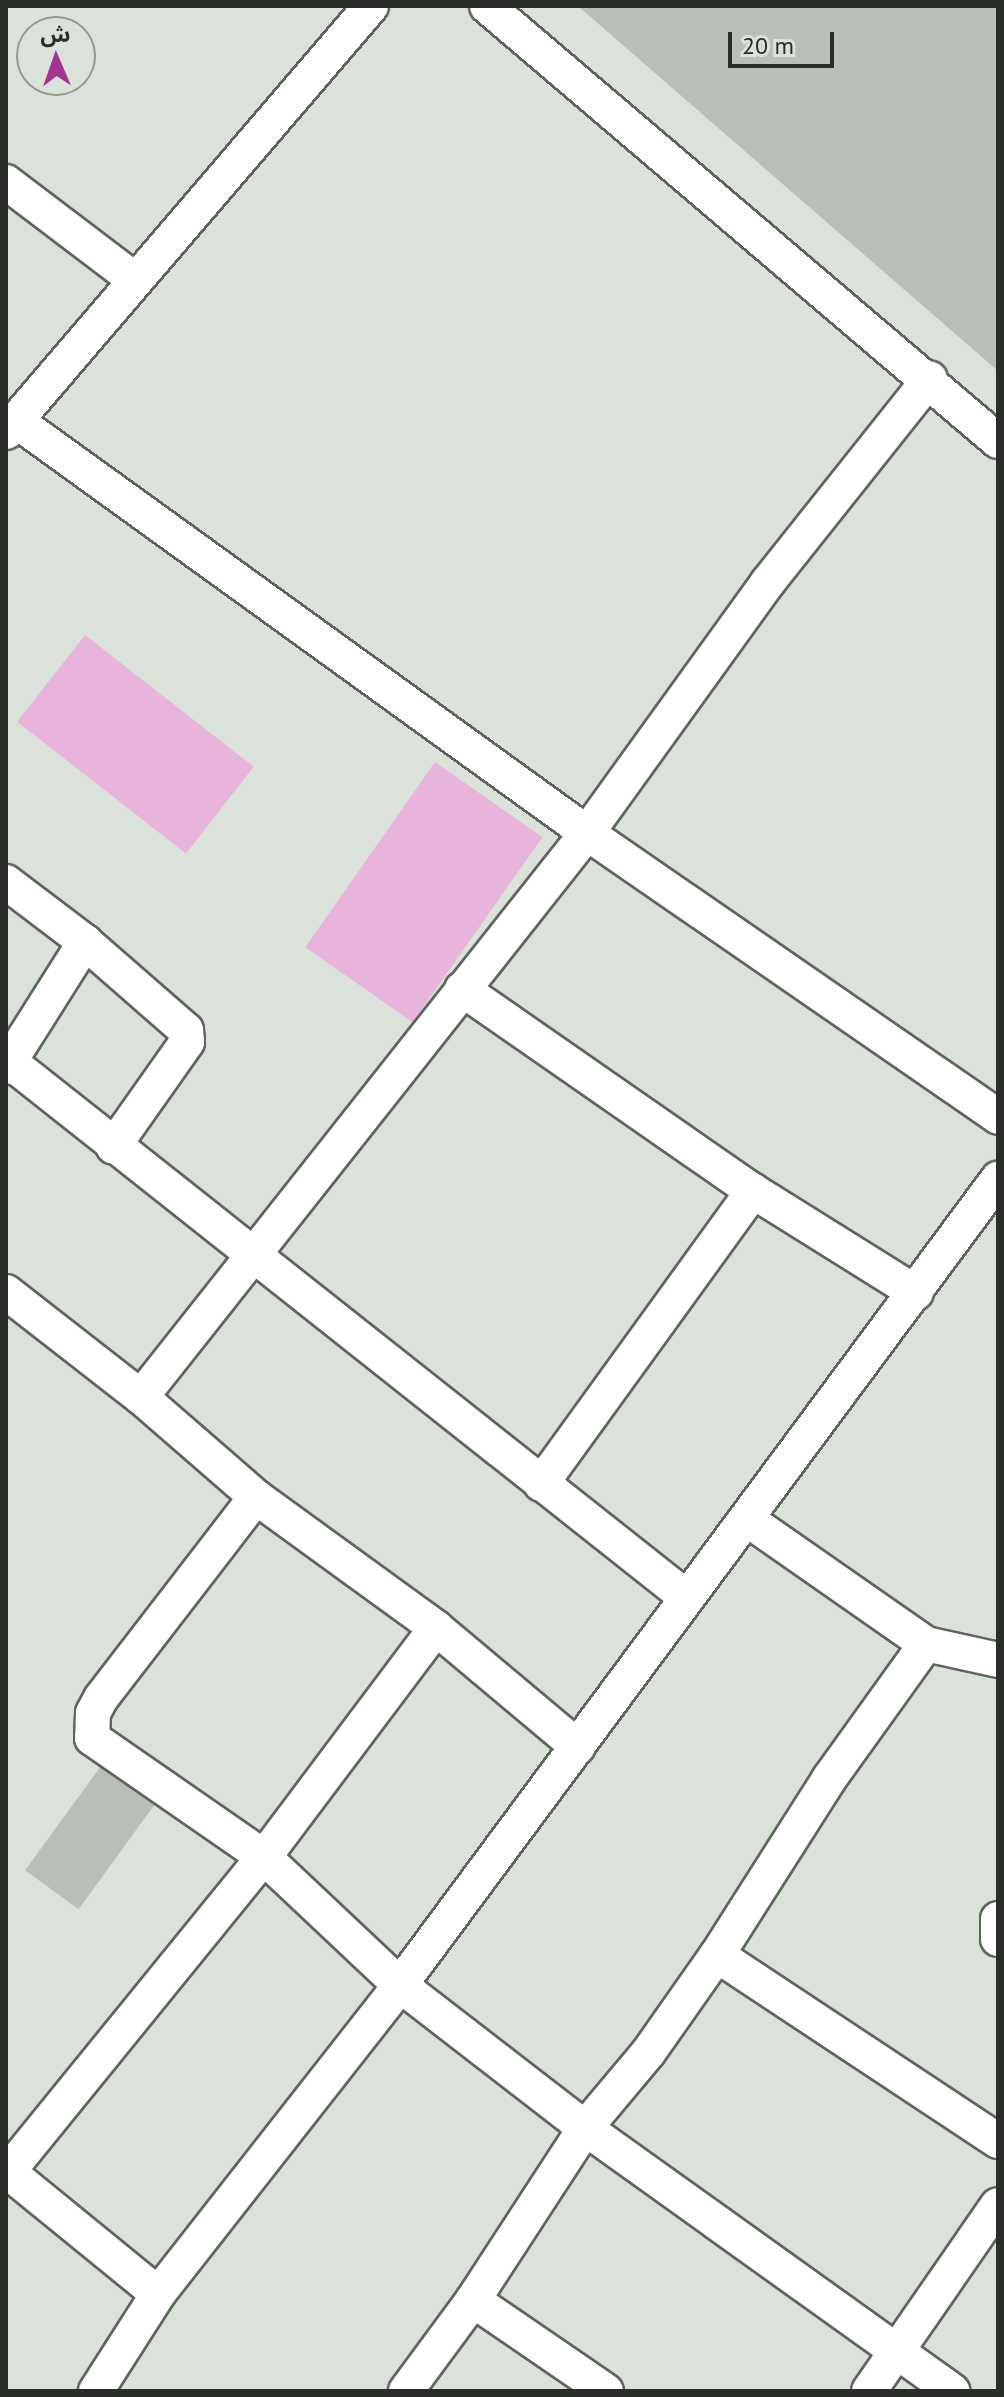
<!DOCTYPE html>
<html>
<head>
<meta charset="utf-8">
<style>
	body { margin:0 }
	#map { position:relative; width:1004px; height:2397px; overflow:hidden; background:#dae2d9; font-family:"PT Sans","Noto Sans Arabic",sans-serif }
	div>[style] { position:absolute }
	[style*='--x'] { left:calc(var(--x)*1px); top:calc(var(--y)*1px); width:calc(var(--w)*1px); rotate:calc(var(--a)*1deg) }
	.green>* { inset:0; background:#e8b4dc; transform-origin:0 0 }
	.building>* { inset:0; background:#b7bfb6; transform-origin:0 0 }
	.roads { filter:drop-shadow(2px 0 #5e655d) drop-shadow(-2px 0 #5e655d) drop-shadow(0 2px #5e655d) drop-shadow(0 -2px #5e655d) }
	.street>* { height:34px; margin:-17px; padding:0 17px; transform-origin:17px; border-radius:17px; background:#fff }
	span { translate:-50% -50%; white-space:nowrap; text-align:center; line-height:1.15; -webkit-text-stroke:8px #dae2d9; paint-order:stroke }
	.frame { position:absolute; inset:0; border:8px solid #292c29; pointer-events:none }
	.north { position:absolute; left:16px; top:16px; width:80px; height:80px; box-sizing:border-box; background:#dae2d9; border:2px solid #939993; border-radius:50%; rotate:358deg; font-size:22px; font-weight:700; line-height:32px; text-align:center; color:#292c29 }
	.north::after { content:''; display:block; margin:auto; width:28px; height:36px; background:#a43491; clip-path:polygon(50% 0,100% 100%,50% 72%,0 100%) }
	.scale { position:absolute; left:728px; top:32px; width:106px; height:36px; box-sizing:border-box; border:4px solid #292c29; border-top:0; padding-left:10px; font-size:24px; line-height:28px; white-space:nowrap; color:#292c29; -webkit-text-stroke:6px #dae2d9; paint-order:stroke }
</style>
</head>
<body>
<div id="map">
	<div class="green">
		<div style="left:85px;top:635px;width:214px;height:110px;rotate:38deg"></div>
		<div style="left:435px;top:762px;width:131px;height:226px;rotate:35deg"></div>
	</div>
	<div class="building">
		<div style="clip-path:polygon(578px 6px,998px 6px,998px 371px)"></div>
		<div style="left:101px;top:1766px;width:66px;height:129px;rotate:36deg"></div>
	</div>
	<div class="roads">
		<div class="street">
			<div style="--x:487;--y:6;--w:671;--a:40.41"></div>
			<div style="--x:6;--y:182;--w:162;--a:37.2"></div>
			<div style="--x:15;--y:420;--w:706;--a:35.83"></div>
			<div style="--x:587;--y:833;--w:500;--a:34.6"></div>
			<div style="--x:6;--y:432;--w:561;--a:-49.41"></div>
			<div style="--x:6;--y:882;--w:99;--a:37.2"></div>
			<div style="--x:85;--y:942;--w:134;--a:41.1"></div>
			<div style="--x:186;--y:1030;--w:12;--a:85"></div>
			<div style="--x:187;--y:1042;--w:128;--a:125.2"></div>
			<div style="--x:462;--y:989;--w:354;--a:34.8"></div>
			<div style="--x:753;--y:1191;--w:192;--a:32"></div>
			<div style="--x:10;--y:1062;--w:862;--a:38.36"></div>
			<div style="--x:6;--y:1067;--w:148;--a:-57.7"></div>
			<div style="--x:6;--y:1292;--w:171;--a:37.9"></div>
			<div style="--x:141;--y:1397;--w:152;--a:41"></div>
			<div style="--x:256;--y:1497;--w:223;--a:36"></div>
			<div style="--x:436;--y:1628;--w:185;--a:40"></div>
			<div style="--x:141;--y:1397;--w:719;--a:-51.66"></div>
			<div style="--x:587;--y:833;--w:309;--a:-54.2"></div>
			<div style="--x:768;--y:582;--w:260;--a:-51.5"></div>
			<div style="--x:541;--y:1484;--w:362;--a:-54.1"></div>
			<div style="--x:256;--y:1497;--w:254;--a:127.6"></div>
			<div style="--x:101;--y:1698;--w:17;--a:118"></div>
			<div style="--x:93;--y:1713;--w:25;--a:92"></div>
			<div style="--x:92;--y:1738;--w:209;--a:34.7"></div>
			<div style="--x:264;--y:1857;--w:187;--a:43.3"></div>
			<div style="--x:400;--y:1985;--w:234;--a:37.7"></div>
			<div style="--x:585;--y:2128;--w:452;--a:35.6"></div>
			<div style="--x:926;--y:1644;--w:74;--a:12.5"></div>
			<div style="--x:998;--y:1919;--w:20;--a:90"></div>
			<div style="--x:717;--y:1955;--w:209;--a:-57.5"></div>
			<div style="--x:829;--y:1779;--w:166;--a:-54.3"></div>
			<div style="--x:926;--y:1644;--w:217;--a:-145.1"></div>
			<div style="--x:6;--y:2170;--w:196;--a:39.2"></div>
			<div style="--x:6;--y:2174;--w:409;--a:-50.9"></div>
			<div style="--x:264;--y:1857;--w:286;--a:-53.1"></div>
			<div style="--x:473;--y:2300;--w:161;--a:34.4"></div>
			<div style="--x:96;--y:2391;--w:115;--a:-57.4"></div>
			<div style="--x:158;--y:2294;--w:392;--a:-51.9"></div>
			<div style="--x:400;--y:1985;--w:1004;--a:-53.43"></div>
			<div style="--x:406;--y:2391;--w:113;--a:-53.6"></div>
			<div style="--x:473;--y:2300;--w:205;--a:-56.9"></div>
			<div style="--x:585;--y:2128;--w:98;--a:-50"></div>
			<div style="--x:648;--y:2053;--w:120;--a:-54.9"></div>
			<div style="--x:717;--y:1955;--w:337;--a:33.5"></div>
			<div style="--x:869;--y:2391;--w:226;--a:-55.3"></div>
		</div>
	</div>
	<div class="frame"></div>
	<div class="north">ش</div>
	<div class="scale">20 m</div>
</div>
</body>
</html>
